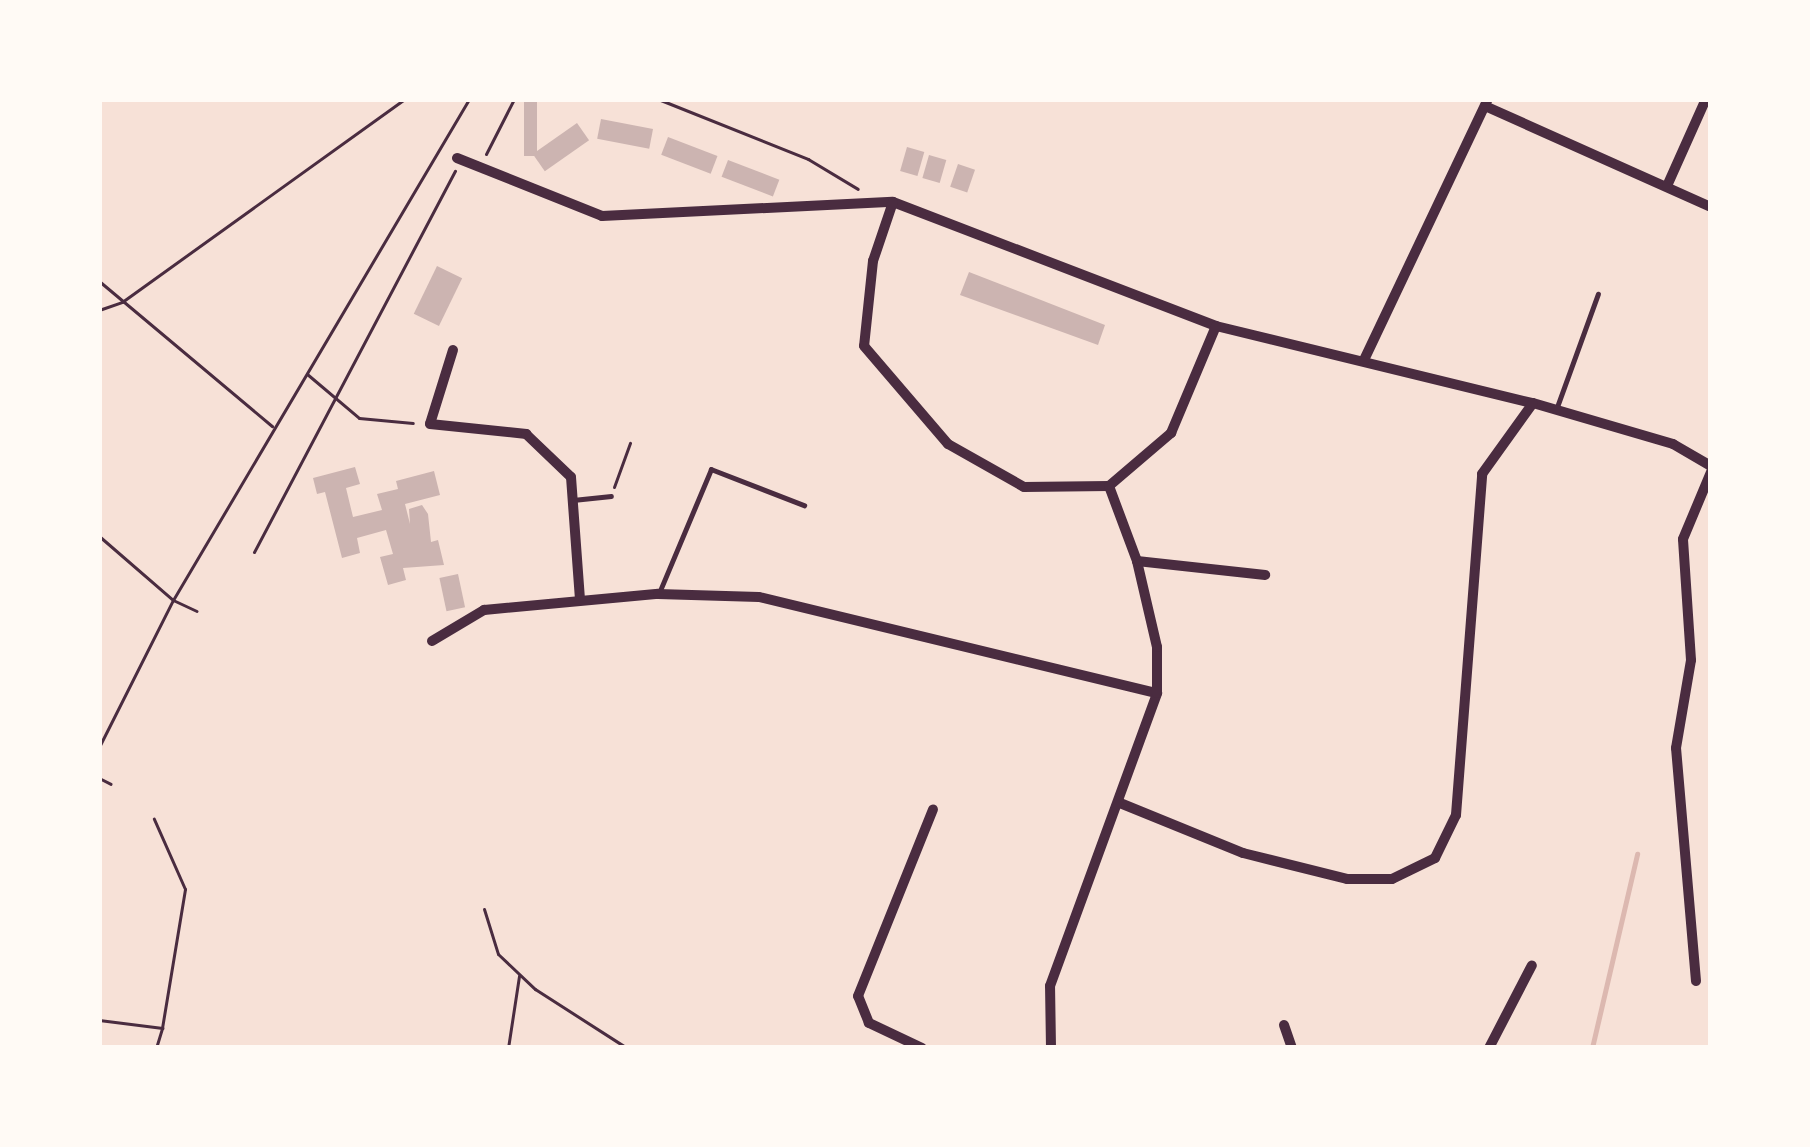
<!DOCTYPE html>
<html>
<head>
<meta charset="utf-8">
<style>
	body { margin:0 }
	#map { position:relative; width:1810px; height:1147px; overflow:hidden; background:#f7e1d7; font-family:Montserrat,sans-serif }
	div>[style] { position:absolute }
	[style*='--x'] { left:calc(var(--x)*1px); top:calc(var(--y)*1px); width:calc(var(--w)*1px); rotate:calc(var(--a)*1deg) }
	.stream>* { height:4.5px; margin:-2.25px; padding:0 2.25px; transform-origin:2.25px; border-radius:2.25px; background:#dcb8b0 }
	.building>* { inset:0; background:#ccb4b1; transform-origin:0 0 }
	.path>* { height:3px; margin:-1.5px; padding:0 1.5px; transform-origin:1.5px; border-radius:1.5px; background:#4a2c40 }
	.service>* { height:4.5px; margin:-2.25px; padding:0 2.25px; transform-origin:2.25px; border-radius:2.25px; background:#4a2c40 }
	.minor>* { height:10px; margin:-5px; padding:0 5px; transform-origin:5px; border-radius:5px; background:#4a2c40 }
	span { translate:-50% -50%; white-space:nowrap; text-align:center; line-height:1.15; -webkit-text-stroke:9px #fffaf5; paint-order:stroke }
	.frame { position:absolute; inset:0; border:102px solid #fffaf5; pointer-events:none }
</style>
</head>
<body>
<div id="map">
	<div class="stream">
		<div style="--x:1592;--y:1048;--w:199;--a:-76.9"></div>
	</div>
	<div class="building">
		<div style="left:524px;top:99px;width:13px;height:57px"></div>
		<div style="left:601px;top:119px;width:53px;height:20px;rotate:11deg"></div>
		<div style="left:577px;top:123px;width:21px;height:54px;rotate:55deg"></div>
		<div style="left:668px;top:137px;width:53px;height:19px;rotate:21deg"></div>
		<div style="left:907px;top:147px;width:18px;height:25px;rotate:16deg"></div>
		<div style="left:929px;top:155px;width:18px;height:24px;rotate:16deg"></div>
		<div style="left:728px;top:160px;width:55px;height:18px;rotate:21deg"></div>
		<div style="left:958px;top:164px;width:18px;height:24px;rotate:19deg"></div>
		<div style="left:437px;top:266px;width:28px;height:53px;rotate:26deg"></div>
		<div style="clip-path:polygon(969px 272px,1105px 325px,1098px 345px,960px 295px)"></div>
		<div style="clip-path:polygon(355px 467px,360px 484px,346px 488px,353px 517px,382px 510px,377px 494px,398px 489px,396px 481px,434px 471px,440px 495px,405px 504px,410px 524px,409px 509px,422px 505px,428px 514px,431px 542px,438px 540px,444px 565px,403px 568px,406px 580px,388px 585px,380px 557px,393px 554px,386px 530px,357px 538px,360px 553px,342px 558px,325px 492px,317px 494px,313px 478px)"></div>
		<div style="left:458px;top:574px;width:34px;height:19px;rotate:78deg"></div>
	</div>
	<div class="path">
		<div style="--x:658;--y:99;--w:162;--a:21.8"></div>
		<div style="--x:808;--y:159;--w:58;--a:31"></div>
		<div style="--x:486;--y:154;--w:62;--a:-63"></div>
		<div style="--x:99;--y:281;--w:226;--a:40"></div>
		<div style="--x:99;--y:310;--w:24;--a:-19"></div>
		<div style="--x:122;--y:302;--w:348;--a:-35.7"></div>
		<div style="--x:307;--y:374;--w:68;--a:40.2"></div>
		<div style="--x:359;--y:418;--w:54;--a:5.3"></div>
		<div style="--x:614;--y:487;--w:47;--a:-70"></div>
		<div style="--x:99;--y:536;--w:98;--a:40.9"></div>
		<div style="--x:173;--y:600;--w:26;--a:25"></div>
		<div style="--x:254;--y:552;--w:431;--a:-62.2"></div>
		<div style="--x:99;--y:747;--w:165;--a:-63.3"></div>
		<div style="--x:173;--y:600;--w:582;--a:-59.42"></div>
		<div style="--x:99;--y:778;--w:13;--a:27"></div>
		<div style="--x:484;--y:909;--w:47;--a:72.7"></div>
		<div style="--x:498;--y:954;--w:51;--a:43.4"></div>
		<div style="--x:535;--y:989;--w:109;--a:32.7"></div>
		<div style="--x:99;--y:1020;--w:64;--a:7.2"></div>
		<div style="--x:162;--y:1028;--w:141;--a:-80.6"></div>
		<div style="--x:185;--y:889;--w:77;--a:-113.9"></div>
		<div style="--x:156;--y:1048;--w:21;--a:-73"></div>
		<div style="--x:508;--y:1048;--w:73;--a:-81.3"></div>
	</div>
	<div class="service">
		<div style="--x:1557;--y:407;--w:120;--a:-70.1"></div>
		<div style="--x:573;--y:500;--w:38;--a:-6"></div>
		<div style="--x:659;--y:593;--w:134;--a:-67.2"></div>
		<div style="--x:711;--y:469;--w:100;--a:21.2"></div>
	</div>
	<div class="minor">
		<div style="--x:1485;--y:106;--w:248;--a:24.1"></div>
		<div style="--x:457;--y:158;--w:156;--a:21.8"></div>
		<div style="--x:602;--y:216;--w:291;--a:-2.8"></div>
		<div style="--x:893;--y:202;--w:346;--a:21"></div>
		<div style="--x:1216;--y:326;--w:326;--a:13.7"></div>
		<div style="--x:1533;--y:403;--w:146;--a:16.3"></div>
		<div style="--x:1673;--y:444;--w:44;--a:30.1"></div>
		<div style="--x:1667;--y:186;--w:95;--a:-65.9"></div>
		<div style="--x:893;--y:202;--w:62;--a:108.7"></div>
		<div style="--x:873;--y:261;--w:85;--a:96"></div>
		<div style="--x:864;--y:346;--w:129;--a:49.4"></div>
		<div style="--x:948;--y:444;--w:87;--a:29.5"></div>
		<div style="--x:1024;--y:487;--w:85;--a:-0.7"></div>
		<div style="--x:1109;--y:486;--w:82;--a:-40.5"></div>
		<div style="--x:1171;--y:433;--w:116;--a:-67.2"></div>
		<div style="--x:453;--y:350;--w:77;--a:107.3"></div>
		<div style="--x:430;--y:424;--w:97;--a:5.9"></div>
		<div style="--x:526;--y:434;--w:62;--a:43.7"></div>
		<div style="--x:571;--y:477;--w:123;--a:85.8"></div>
		<div style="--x:1364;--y:360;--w:289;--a:-64.6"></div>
		<div style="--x:1137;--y:561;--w:129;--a:6.2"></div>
		<div style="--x:432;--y:641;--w:61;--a:-30.8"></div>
		<div style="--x:484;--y:610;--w:175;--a:-5.3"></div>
		<div style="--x:658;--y:594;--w:101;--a:1.7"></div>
		<div style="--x:759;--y:597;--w:409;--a:13.6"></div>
		<div style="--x:1120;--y:803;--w:133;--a:22.1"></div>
		<div style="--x:1243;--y:853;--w:107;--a:14"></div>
		<div style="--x:1347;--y:879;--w:45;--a:0"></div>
		<div style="--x:1392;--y:879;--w:48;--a:-26"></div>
		<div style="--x:1435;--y:858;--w:48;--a:-64"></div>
		<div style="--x:1456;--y:815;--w:342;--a:-85.6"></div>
		<div style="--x:1482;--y:474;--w:87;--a:-54.3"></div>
		<div style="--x:1696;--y:981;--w:234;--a:-94.9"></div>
		<div style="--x:1676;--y:748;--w:89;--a:-80.3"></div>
		<div style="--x:1691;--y:660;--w:121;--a:-93.8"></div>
		<div style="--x:1683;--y:539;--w:73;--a:-67.3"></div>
		<div style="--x:1284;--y:1025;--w:24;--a:71"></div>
		<div style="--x:922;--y:1048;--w:59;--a:-154.7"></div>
		<div style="--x:869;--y:1023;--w:29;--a:-112"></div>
		<div style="--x:858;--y:996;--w:201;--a:-68.1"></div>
		<div style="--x:1051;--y:1048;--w:62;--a:-90.9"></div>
		<div style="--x:1050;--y:986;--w:312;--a:-69.9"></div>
		<div style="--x:1157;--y:693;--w:46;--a:-90"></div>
		<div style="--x:1157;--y:647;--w:88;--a:-103.1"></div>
		<div style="--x:1137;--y:561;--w:80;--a:-110.5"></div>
		<div style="--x:1489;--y:1048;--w:93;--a:-62.6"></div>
	</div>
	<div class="frame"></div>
</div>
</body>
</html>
